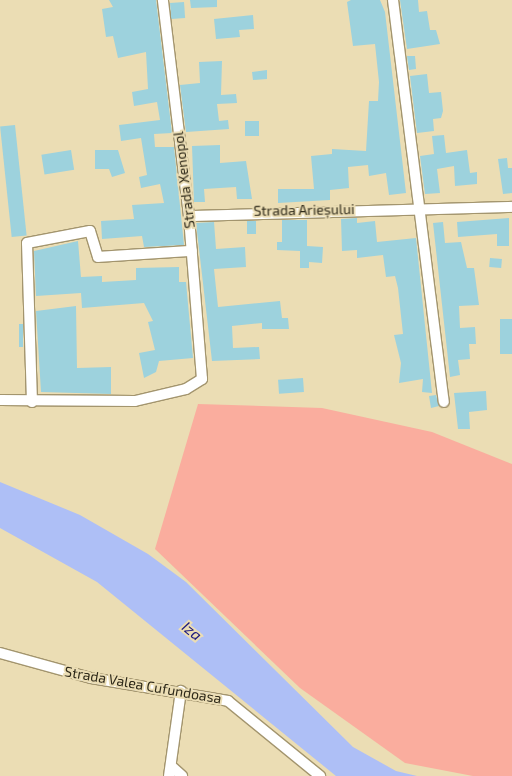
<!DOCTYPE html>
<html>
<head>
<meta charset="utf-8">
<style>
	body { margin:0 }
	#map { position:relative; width:512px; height:776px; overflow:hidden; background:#ebddb4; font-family:"Exo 2",sans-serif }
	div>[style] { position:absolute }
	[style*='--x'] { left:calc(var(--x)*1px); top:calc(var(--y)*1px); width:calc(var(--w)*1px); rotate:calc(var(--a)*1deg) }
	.green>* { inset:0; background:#faad9e }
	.water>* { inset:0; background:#aebff6 }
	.building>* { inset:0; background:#9dd2dd; transform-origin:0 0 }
	.roads { filter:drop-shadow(1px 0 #a3956e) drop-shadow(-1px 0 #a3956e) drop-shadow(0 1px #a3956e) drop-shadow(0 -1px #a3956e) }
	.street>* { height:10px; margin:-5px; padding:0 5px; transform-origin:5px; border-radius:5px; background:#fff }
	span { translate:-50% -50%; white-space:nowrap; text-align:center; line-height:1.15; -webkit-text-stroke:4px #ebddb4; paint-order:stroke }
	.street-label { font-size:14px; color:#2e2919 }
	.water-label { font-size:15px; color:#19177e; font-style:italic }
</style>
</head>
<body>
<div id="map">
	<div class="green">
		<div style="clip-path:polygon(198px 404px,322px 408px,432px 432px,512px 464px,512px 776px,473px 776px,405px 763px,300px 688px,155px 549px)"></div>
	</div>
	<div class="water">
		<div style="clip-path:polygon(0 482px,80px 515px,148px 554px,186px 582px,353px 747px,396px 771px,417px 776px,336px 776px,97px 582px,0 528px)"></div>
	</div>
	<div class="building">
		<div style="clip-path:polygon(109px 0,156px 0,172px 133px,154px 134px,155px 147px,174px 147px,184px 245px,144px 247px,142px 236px,102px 239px,101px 221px,134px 219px,132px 205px,164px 203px,160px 184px,141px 188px,139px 177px,147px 175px,141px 138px,121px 141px,119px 125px,160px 120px,157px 102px,134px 106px,132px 92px,148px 89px,146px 52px,118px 58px,113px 36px,106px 37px,102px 9px,113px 7px)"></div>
		<div style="clip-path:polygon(190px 0,217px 0,217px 7px,191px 8px)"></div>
		<div style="clip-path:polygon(351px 0,380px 0,385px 12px,406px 193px,389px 195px,386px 173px,369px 176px,368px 165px,348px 167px,349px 188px,330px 190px,330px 200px,278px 203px,278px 189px,314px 189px,311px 156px,332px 154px,332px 149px,366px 151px,369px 101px,378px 101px,379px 82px,375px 44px,353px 46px,347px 2px)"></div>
		<div style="clip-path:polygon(400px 0,418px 0,419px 12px,427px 11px,430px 30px,436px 30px,440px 44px,407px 49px)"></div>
		<div style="left:184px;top:2px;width:16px;height:14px;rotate:86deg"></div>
		<div style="clip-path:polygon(253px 15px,254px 29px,239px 30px,240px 37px,216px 39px,214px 19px)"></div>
		<div style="clip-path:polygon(407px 56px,415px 56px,416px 69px,409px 70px)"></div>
		<div style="clip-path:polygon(222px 61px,221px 95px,236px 94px,237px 103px,217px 104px,219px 121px,228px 120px,229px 129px,186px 132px,180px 85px,200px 83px,199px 62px)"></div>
		<div style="clip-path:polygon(267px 70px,267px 79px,253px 80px,252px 72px)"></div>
		<div style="clip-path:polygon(427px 74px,429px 93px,441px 92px,443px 111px,441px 118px,433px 119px,434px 131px,417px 133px,410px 76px)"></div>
		<div style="left:245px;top:121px;width:14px;height:15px"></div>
		<div style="left:15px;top:125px;width:111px;height:15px;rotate:84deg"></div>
		<div style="clip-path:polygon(444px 135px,446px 153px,467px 150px,470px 173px,477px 172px,477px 184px,455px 186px,454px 166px,437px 169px,440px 193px,425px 194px,420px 156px,434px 154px,432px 136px)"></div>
		<div style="clip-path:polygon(220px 145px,220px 163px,246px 161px,252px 199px,237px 199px,236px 187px,204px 189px,205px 202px,194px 202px,192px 146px)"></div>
		<div style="left:71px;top:150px;width:20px;height:30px;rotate:81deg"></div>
		<div style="clip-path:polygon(95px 150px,118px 150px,125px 173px,112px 177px,109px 169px,95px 169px)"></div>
		<div style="clip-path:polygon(507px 158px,508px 168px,512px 168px,512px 193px,503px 194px,498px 159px)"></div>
		<div style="clip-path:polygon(357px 218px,357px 223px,375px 221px,377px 242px,416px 238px,432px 393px,422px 392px,423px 379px,399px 383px,401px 363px,394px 335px,403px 334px,398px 288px,395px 276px,386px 277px,383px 255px,357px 258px,357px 250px,342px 251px,341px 219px)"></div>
		<div style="clip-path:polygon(509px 218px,509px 246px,497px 246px,497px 234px,458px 237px,457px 222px)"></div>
		<div style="clip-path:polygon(282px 220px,307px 220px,307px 246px,323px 247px,322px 263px,309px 262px,309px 268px,300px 268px,300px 251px,277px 250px,277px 242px,282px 242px)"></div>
		<div style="left:247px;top:221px;width:9px;height:13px"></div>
		<div style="clip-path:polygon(214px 222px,216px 249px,245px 247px,246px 267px,214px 269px,218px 307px,280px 301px,282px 318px,288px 318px,289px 329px,262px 329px,262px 323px,232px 326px,233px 348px,259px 347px,260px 359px,212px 361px,196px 223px)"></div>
		<div style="clip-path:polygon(443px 222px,445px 243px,461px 242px,467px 268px,474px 268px,479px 305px,459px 306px,460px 328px,475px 327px,476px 344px,469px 344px,470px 359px,458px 360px,460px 375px,450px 377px,433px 223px)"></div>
		<div style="clip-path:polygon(78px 241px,81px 277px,102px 276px,102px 282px,136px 280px,136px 268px,179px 267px,179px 282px,186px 282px,193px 358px,159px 361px,156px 372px,144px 378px,139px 353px,155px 350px,148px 322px,153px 321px,144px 303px,82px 308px,81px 293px,36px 296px,34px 251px)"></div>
		<div style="left:490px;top:258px;width:12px;height:9px;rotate:5deg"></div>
		<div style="clip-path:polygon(76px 306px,77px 368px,111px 367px,111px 394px,41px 392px,36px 311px)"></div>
		<div style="left:500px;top:319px;width:12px;height:35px"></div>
		<div style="left:19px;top:324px;width:4px;height:23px"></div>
		<div style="left:303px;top:378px;width:14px;height:25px;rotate:86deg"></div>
		<div style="clip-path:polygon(486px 391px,487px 410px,469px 412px,470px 429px,458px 429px,454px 393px)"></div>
		<div style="clip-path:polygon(436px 395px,439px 406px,431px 408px,429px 396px)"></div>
	</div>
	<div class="roads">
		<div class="street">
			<div style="--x:393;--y:0;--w:405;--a:82.8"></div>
			<div style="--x:189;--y:216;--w:323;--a:-1.6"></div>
			<div style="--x:0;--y:400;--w:135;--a:0.4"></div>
			<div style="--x:135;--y:401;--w:52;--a:-13.2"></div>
			<div style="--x:186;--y:389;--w:19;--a:-32"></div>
			<div style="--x:202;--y:379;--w:164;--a:-94.6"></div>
			<div style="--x:189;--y:216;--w:218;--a:-96.9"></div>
			<div style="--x:32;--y:402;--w:159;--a:-91.8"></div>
			<div style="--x:27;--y:243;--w:64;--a:-10.8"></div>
			<div style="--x:90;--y:231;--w:27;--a:73"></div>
			<div style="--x:98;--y:257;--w:94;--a:-3.7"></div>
			<div style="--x:0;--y:653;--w:94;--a:15.4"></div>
			<div style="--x:91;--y:678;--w:139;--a:9.5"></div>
			<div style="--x:228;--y:701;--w:119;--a:39.2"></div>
			<div style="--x:171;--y:766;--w:15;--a:42"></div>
			<div style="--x:169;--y:776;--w:86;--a:-82"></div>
		</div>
	</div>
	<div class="street-label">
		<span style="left:184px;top:180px;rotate:-97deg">Strada Xenopol</span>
		<span style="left:304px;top:210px;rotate:-1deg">Strada Arieșului</span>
		<span style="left:143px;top:685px;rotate:10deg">Strada Valea Cufundoasa</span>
	</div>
	<div class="water-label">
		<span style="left:192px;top:631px;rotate:39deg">Iza</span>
	</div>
</div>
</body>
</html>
